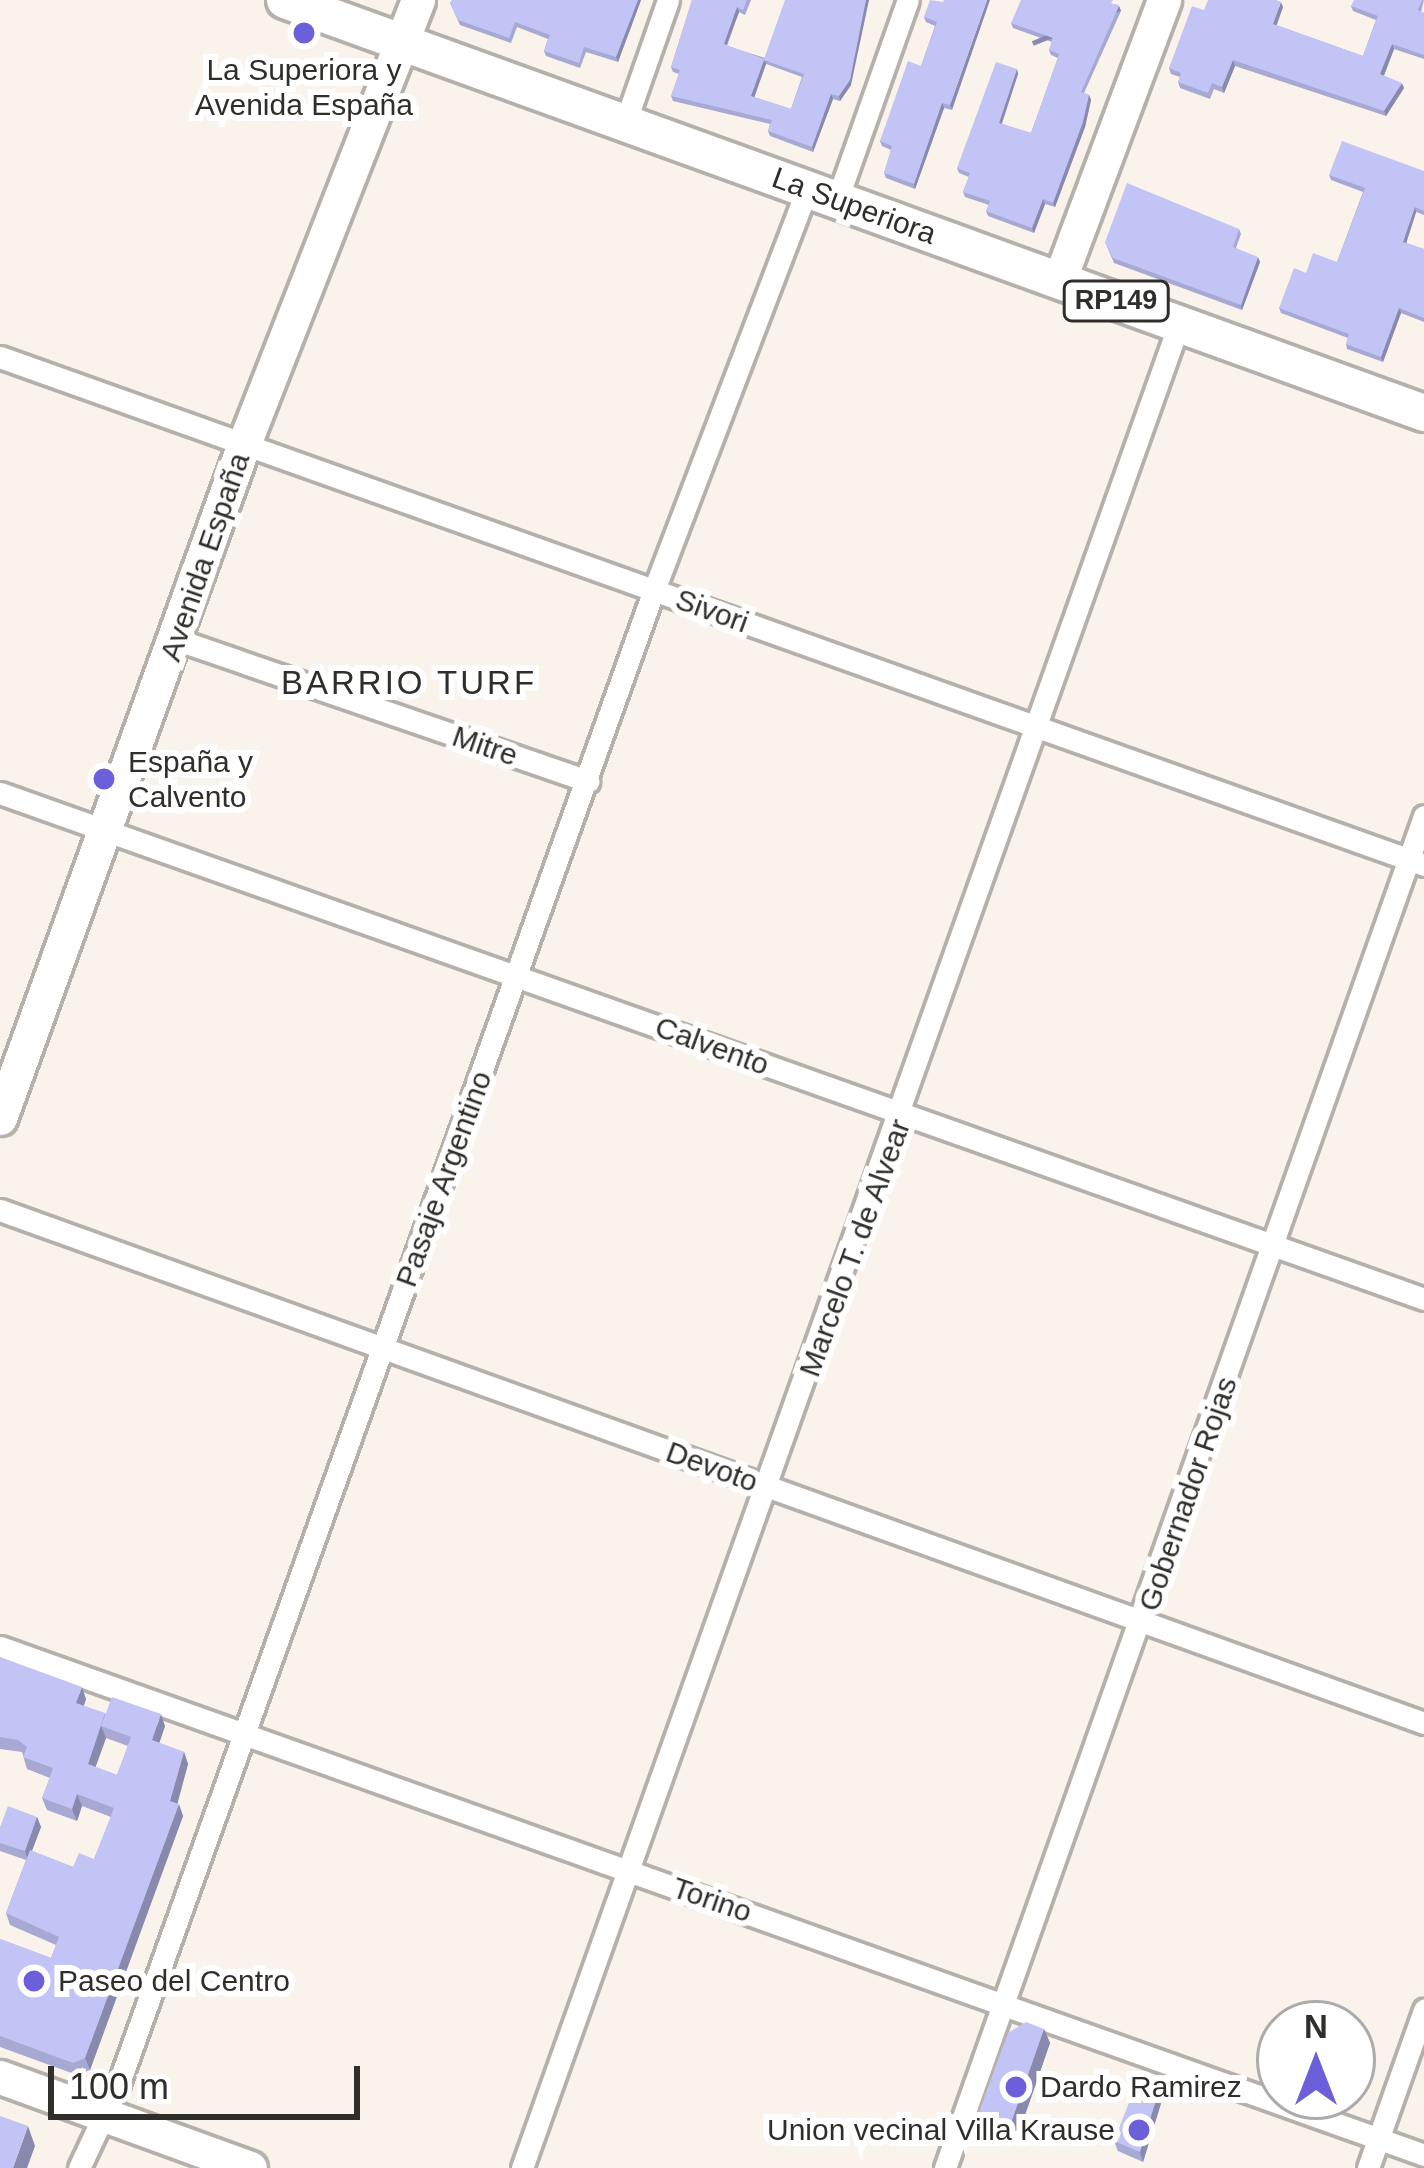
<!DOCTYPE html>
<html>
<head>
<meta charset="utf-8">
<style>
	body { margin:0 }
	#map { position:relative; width:1424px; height:2168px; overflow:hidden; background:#f9f3ec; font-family:Arial,sans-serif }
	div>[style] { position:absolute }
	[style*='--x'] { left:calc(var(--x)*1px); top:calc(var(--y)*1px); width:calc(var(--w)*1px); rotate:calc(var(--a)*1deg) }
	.roads { filter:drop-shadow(3px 0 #b6b0aa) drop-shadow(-3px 0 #b6b0aa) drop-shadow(0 3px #b6b0aa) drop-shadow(0 -3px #b6b0aa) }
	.street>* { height:21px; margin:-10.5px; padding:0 10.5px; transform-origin:10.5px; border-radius:10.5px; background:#fff }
	.secondary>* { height:33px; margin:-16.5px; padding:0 16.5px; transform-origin:16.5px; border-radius:16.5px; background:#fff }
	.primary>* { height:36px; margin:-18px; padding:0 18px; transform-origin:18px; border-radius:18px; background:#fff }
	.wall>* { inset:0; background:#a7a9d3 }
	.shaded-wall>* { inset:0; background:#8889ac; transform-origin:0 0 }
	.building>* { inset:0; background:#c2c4f5 }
	.dots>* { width:33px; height:33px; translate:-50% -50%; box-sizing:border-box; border:6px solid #fff; border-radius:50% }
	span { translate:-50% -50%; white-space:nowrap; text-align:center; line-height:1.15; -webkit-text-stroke:12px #fff; paint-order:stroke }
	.shield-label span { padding:3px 9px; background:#fff; border:3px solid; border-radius:9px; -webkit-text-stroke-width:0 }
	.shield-label { font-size:27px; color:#302e2b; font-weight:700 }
	.poi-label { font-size:30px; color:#302e2b }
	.left { translate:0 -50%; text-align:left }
	.right { translate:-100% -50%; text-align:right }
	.street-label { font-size:30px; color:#302e2b }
	.neighbourhood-label { font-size:33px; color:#302e2b; letter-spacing:3px }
	.north { position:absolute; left:1256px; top:2000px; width:120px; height:120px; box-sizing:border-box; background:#fff; border:3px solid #acabaa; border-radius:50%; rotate:0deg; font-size:33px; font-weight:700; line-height:48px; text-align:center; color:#302e2b }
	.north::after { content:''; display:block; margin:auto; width:42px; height:54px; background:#6b60d9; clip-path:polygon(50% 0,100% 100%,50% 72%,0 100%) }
	.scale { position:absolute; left:48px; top:2066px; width:312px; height:54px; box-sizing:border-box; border:6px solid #302e2b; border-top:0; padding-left:15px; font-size:36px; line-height:42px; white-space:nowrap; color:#302e2b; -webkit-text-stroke:9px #fff; paint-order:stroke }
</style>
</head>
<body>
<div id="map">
	<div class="roads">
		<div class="street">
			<div style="--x:625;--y:123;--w:130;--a:-70.7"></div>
			<div style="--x:837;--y:200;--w:212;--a:-70.5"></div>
			<div style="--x:0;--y:357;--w:1512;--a:19.63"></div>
			<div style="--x:178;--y:640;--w:434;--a:19"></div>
			<div style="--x:0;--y:793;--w:1511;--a:19.56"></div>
			<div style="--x:0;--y:1210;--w:1514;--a:19.81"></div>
			<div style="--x:0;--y:1647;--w:1512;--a:19.63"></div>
			<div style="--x:79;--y:2168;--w:94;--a:-64.8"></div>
			<div style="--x:119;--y:2083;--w:1586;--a:-70.29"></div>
			<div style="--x:654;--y:590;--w:429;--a:-69.1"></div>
			<div style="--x:522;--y:2168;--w:1958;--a:-70.39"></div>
			<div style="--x:945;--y:2168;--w:1434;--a:-70.49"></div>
			<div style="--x:1368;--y:2168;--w:168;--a:-70.5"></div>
		</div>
		<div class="secondary">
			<div style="--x:1059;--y:281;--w:300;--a:-69.5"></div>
			<div style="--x:0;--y:1118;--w:717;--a:-70.1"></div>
			<div style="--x:244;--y:444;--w:477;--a:-68.6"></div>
			<div style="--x:0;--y:2077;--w:266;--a:20"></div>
		</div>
		<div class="primary">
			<div style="--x:285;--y:0;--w:1212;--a:19.93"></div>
		</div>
	</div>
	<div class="wall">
		<div style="clip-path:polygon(452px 0,641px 0,618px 62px,586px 52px,580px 68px,546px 56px,544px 51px,548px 39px,517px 27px,511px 43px,460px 25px,450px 3px)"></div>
		<div style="clip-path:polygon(evenodd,692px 0,751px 0,745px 15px,739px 12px,727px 46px,851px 85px,840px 101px,833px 99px,813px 152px,770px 136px,768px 131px,770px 124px,673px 101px,671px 96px,679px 74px,673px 72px,671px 67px,692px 0,766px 64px,802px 77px,791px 109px,754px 97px,766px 64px)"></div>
		<div style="clip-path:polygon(1424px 0,1421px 12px,1424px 13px,1424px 59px,1394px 49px,1384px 76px,1404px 88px,1386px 116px,1235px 66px,1224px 93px,1214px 89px,1210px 99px,1180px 88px,1178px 82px,1180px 77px,1171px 74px,1169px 68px,1204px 10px,1283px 7px,1276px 25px,1363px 56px,1376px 20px,1353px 11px,1351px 6px)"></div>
		<div style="clip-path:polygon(943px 2px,952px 110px,944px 108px,915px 189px,886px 178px,884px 173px,891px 150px,882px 146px,880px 141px,921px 66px,935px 26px,926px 22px,924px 17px)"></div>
		<div style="clip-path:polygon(1115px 4px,1119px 6px,1121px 11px,1084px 93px,1089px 95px,1091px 100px,1085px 127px,1055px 207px,1045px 204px,1034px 233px,988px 216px,986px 211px,989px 205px,965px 197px,963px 192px,969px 177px,959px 173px,957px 168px,1017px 69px,1018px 74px,1002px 124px,1031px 133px,1058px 58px,1051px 55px,1049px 50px,1052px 42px,1013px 28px,1011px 23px)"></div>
		<div style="clip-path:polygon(1424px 171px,1424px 215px,1416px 212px,1406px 243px,1424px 249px,1424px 322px,1401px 313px,1383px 362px,1347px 349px,1346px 344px,1348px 338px,1281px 313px,1279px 308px,1306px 273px,1337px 262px,1363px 192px,1331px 180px,1329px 175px)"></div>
		<div style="clip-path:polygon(1239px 229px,1241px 234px,1236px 248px,1260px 262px,1242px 310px,1114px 263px,1105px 242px)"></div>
		<div style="clip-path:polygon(evenodd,0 1657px,86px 1699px,84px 1706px,106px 1714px,165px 1726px,159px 1743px,184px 1752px,188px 1764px,177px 1803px,183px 1816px,90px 2070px,77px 2075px,0 2047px,0 1939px,51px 1958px,56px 1945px,10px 1925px,6px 1913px,26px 1860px,0 1851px,0 1827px,37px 1817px,41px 1827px,32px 1851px,73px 1867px,94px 1859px,111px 1817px,82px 1806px,77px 1821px,47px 1810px,42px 1798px,50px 1778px,27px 1769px,22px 1752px,0 1749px,0 1657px,106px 1738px,128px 1746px,117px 1775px,95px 1767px,106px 1738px)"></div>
		<div style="clip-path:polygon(1044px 2029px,1050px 2043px,1017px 2138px,984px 2127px,979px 2112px)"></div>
		<div style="clip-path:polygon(1159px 2090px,1162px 2100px,1143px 2162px,1118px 2151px,1114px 2141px)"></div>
	</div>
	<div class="shaded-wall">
		<div style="clip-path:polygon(638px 0,641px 0,618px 62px,616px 57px)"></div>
		<div style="clip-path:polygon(866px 0,869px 0,851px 85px,840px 101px,839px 96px)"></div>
		<div style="clip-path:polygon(987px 0,990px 0,952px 110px,950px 105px)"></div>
		<div style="clip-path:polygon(1281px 2px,1283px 7px,1275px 30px,1273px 24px)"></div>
		<div style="left:1119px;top:6px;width:5px;height:94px;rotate:68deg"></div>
		<div style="clip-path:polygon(737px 7px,739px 12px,725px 49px,724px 44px)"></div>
		<div style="clip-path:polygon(1392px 44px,1394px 49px,1382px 80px,1380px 74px)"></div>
		<div style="clip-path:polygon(764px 60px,766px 64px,753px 101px,751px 96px)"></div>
		<div style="clip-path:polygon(1233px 60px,1235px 66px,1224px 93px,1222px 87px)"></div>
		<div style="clip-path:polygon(1017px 69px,1018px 74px,1000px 128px,999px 123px)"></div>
		<div style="clip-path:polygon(1402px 83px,1404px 88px,1386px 116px,1384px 111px)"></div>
		<div style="clip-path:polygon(831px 94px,833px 99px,813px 152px,812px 147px)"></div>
		<div style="clip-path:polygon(1089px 95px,1091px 100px,1085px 127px,1055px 207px,1053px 203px)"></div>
		<div style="clip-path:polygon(942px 103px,944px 108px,915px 189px,914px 184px)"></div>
		<div style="clip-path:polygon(1043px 199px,1045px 204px,1034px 233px,1032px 228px)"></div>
		<div style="clip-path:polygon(1415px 207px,1416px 212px,1405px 247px,1403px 242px)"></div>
		<div style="clip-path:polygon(1258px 257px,1260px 262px,1242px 310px,1241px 305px)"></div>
		<div style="clip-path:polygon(1399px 308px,1401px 313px,1383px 362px,1381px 357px)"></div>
		<div style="clip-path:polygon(82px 1687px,86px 1699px,80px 1715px,76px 1703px)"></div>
		<div style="clip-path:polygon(105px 1713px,101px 1726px,106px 1738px,92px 1777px,88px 1764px)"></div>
		<div style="clip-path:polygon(161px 1714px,165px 1726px,156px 1753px,152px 1740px)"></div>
		<div style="clip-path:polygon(184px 1752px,188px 1764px,175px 1813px,170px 1801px)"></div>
		<div style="clip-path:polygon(77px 1794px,82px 1806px,77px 1821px,72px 1809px)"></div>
		<div style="clip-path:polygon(179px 1804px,183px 1816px,90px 2070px,85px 2058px)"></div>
		<div style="clip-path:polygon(37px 1817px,41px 1827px,28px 1861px,25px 1851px)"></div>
		<div style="clip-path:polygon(1044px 2029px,1050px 2043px,1017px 2138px,1011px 2123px)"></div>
		<div style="clip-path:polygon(1159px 2090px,1162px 2100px,1143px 2162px,1140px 2152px)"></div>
		<div style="clip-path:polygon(28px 2126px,35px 2146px,27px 2168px,13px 2168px)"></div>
	</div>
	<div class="building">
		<div style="clip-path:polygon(452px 0,638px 0,616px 57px,584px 47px,579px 63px,544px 51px,550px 35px,515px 22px,509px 38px,458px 20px,450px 3px)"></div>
		<div style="clip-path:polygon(evenodd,692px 0,747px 0,743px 10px,737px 7px,724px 44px,764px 59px,785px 0,866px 0,850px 80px,839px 96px,831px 94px,812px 147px,768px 131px,772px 120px,671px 96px,680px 70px,671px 67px,692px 0,764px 60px,804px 74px,791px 109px,751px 96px,764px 60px)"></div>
		<div style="clip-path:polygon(930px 0,943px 2px,944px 0,987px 0,950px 105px,942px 103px,914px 184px,884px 173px,892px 146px,880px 141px,908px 61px,921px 66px,937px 22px,924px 17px)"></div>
		<div style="clip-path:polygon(1021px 0,1113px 0,1111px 3px,1119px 6px,1081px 92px,1089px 95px,1083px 122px,1053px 203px,1043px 199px,1032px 228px,986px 211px,990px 201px,963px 192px,970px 173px,957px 168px,996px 62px,1017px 69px,999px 123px,1031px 133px,1059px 54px,1049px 50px,1053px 38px,1011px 23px)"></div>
		<div style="clip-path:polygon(1208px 0,1276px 0,1281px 2px,1273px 24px,1363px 56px,1378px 16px,1351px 6px,1354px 0,1422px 0,1418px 10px,1424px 13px,1424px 55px,1392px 44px,1380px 74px,1402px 83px,1384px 111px,1233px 60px,1222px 87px,1212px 83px,1208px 93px,1178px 82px,1181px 73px,1169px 68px,1192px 6px,1204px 10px)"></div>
		<div style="clip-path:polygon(1342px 141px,1424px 171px,1424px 211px,1415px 207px,1403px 242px,1424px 249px,1424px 318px,1399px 308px,1381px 357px,1346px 344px,1349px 334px,1279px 308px,1294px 268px,1306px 273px,1313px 253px,1337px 262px,1365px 188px,1329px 175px)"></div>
		<div style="clip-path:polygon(1127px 183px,1239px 229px,1233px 247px,1258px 257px,1241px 305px,1113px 258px,1105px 242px)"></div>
		<div style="clip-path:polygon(0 1657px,82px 1687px,76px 1703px,105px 1713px,88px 1764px,117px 1775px,131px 1737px,101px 1726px,112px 1697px,161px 1714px,152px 1740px,184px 1752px,170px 1801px,179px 1804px,85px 2058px,73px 2063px,0 2036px,0 1939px,51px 1958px,59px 1937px,6px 1913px,30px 1850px,73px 1867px,79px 1853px,94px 1859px,114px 1808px,77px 1794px,72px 1809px,42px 1798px,53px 1768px,23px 1757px,27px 1747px,18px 1740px,0 1737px)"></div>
		<div style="clip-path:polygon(8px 1806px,37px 1817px,25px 1851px,0 1843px,0 1827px)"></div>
		<div style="clip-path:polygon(1026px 2022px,1044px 2029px,1011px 2123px,979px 2112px,1008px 2033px)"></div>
		<div style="clip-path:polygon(1129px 2079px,1159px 2090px,1140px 2152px,1114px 2141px,1130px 2100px)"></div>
		<div style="clip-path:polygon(0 2116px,28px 2126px,13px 2168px,0 2168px)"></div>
	</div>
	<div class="dots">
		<div style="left:304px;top:33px;background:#6b60d9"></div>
		<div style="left:104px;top:779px;background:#6b60d9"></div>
		<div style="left:34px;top:1981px;background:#6b60d9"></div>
		<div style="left:1016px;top:2087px;background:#6b60d9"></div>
		<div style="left:1139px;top:2130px;background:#6b60d9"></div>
	</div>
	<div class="shield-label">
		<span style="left:1116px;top:301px">RP149</span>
	</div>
	<div class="poi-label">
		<span style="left:304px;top:87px">La Superiora y<br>Avenida España</span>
		<span class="left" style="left:128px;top:779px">España y<br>Calvento</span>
		<span class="left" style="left:58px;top:1981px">Paseo del Centro</span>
		<span class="left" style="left:1040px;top:2087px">Dardo Ramirez</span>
		<span class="right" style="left:1115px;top:2130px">Union vecinal Villa Krause</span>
	</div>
	<div class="street-label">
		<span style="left:854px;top:206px;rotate:20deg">La Superiora</span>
		<span style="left:205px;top:557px;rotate:-71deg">Avenida España</span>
		<span style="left:712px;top:611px;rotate:20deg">Sivori</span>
		<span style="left:485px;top:746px;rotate:19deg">Mitre</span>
		<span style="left:712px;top:1046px;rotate:20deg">Calvento</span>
		<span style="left:444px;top:1179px;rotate:-70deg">Pasaje Argentino</span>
		<span style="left:855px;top:1248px;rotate:-70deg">Marcelo T. de Alvear</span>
		<span style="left:712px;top:1467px;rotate:20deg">Devoto</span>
		<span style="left:1188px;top:1494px;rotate:-71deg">Gobernador Rojas</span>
		<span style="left:712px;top:1900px;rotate:19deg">Torino</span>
	</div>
	<div class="neighbourhood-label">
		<span style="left:409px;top:683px">BARRIO TURF</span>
	</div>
	<div class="north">N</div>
	<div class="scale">100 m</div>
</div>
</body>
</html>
